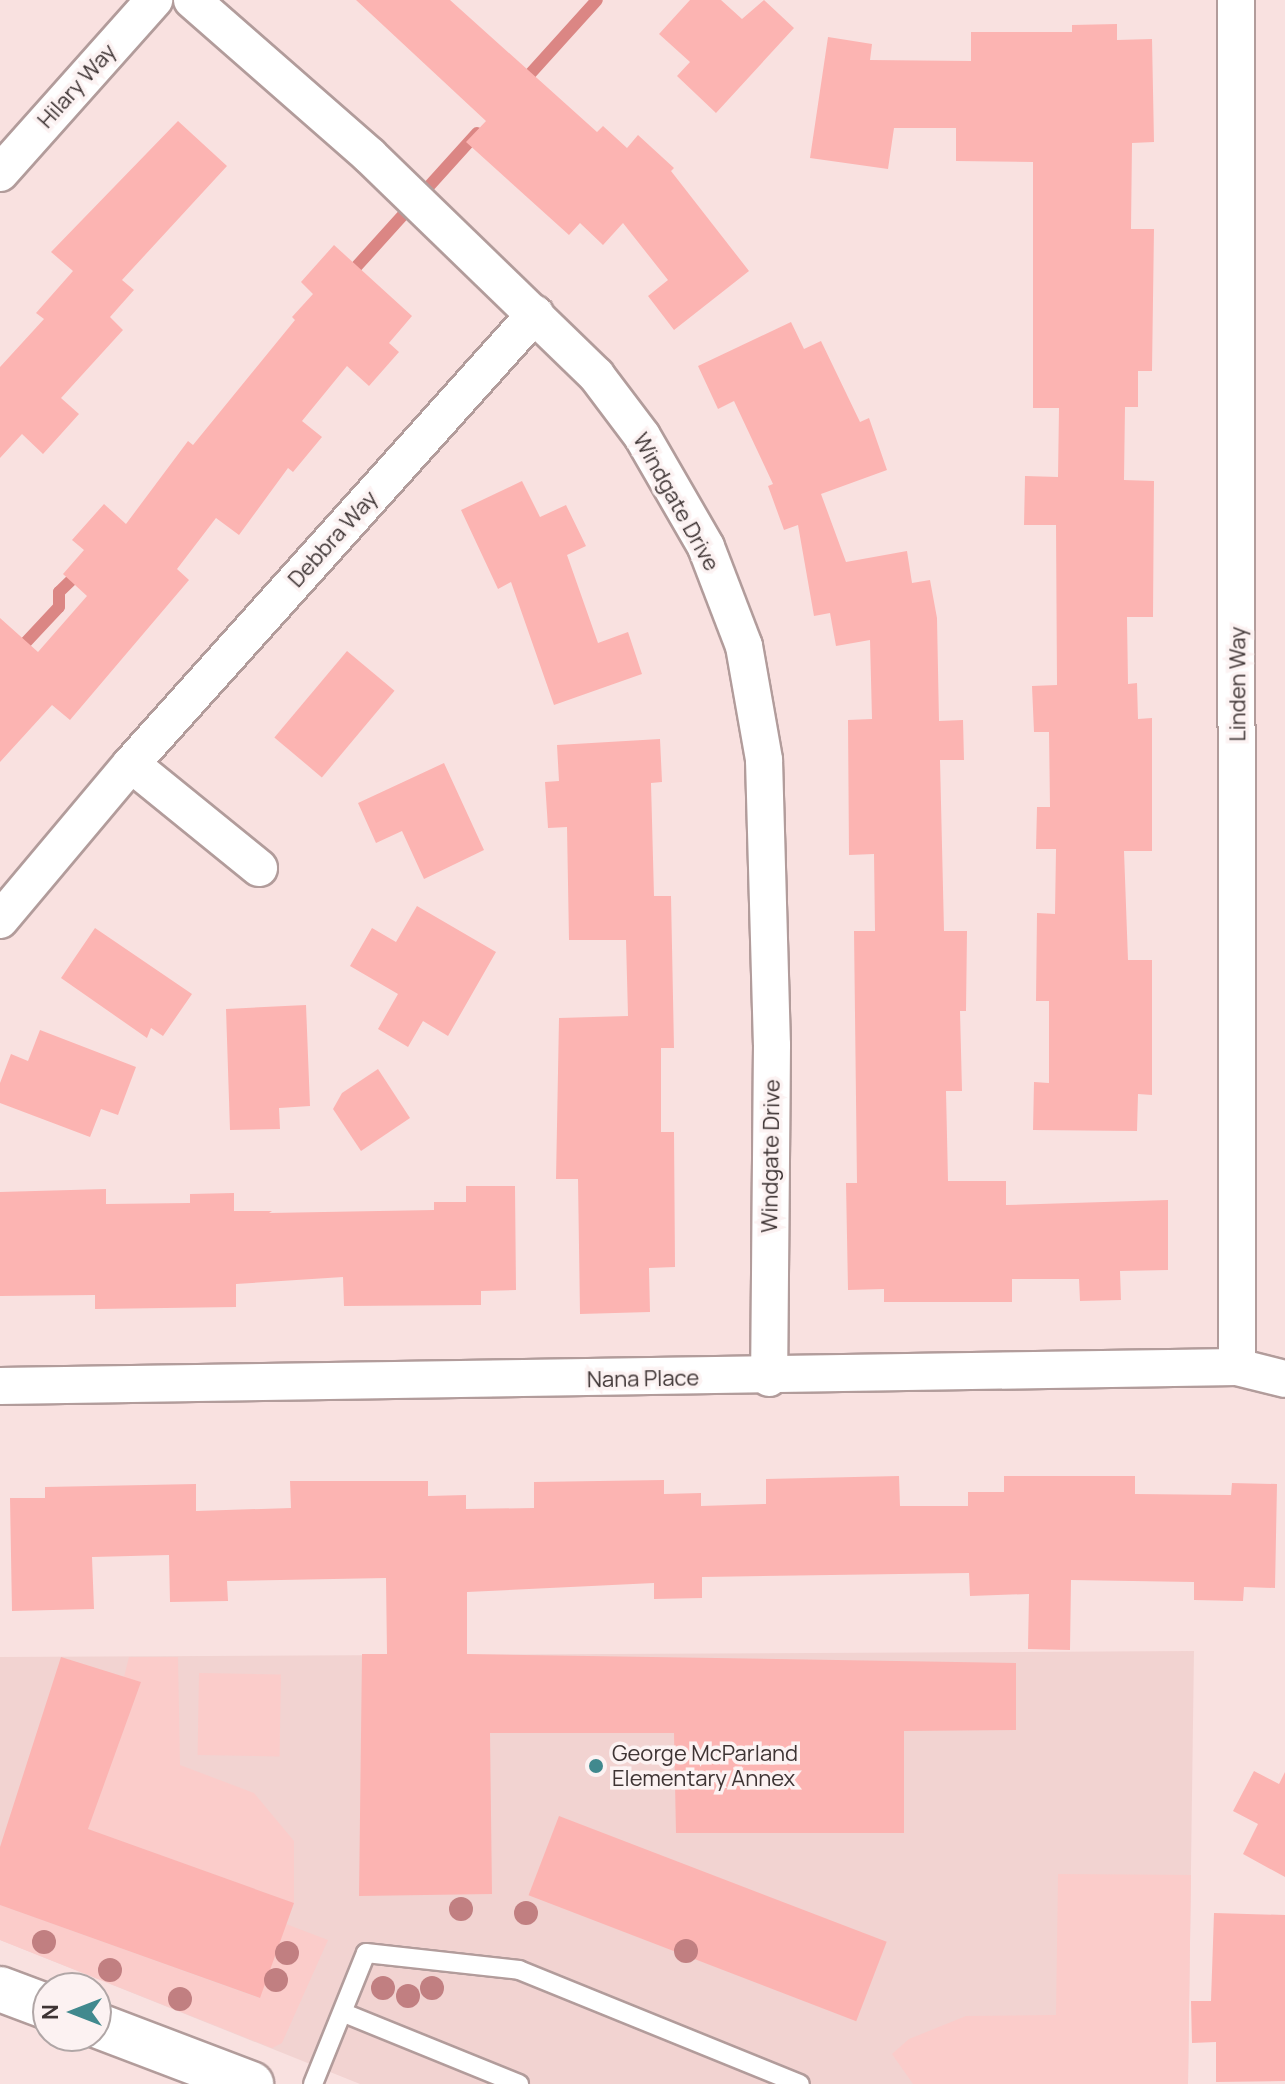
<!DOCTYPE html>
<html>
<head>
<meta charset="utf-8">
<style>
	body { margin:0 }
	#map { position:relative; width:1285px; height:2084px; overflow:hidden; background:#f9e1e0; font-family:Manrope,sans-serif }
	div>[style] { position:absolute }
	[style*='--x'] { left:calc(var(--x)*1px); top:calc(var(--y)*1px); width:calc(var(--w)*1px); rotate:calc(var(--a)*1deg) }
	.built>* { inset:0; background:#f2d3d1 }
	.green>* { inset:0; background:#fbccca; transform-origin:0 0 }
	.stream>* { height:12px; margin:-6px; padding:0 6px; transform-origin:6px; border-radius:6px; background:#db8684 }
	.building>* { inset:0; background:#fcb4b2; transform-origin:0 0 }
	.roads { filter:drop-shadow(2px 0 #b29c9b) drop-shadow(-2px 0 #b29c9b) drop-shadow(0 2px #b29c9b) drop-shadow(0 -2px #b29c9b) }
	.lane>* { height:18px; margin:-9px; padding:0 9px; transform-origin:9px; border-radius:9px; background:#fff }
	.street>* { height:36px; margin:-18px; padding:0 18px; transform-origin:18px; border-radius:18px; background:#fff }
	.secondary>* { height:44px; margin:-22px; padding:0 22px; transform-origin:22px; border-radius:22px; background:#fff }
	.trees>* { width:24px; height:24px; margin:-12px; border-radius:50%; background:#c17f81 }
	.dots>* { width:22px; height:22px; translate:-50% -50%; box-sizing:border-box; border:4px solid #fcf2f2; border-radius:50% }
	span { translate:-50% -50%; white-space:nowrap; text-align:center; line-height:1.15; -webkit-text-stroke:7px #fcf2f2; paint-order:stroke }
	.street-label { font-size:22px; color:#3e3434 }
	.poi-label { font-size:22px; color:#3e3434 }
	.left { translate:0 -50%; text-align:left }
	.north { position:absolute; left:32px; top:1972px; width:80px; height:80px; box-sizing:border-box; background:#fcf2f2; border:2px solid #b0a6a6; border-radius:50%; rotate:270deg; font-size:22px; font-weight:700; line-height:32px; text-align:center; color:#3e3434 }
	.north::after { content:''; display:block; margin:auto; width:28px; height:36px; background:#41898e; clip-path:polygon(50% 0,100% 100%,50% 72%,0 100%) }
</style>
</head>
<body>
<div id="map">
	<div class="built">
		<div style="clip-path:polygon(1194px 1651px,1188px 2084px,360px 2084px,0 1940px,0 1657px)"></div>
	</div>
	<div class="green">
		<div style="clip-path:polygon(129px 1657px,178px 1657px,180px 1765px,254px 1793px,294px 1841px,294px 1903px,88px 1829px,141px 1682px,124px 1677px)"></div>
		<div style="left:199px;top:1673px;width:82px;height:82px;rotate:1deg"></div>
		<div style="clip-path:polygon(1058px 1874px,1191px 1875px,1188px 2084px,913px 2084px,892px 2054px,909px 2039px,966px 2016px,1056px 2015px)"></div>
		<div style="clip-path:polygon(0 1905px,259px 1998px,286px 1924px,328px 1940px,282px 2043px,272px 2048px,0 1940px)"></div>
	</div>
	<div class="stream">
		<div style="--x:521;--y:84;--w:113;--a:-47.9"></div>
		<div style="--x:347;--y:277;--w:194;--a:-47.9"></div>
		<div style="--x:0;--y:670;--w:86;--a:-46.9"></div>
		<div style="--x:59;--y:607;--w:15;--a:-90"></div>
		<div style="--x:59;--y:592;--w:30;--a:-44"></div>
	</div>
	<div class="building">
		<div style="clip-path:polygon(356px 0,450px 0,597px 132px,603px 126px,627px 148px,638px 135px,674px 168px,671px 171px,749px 271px,674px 330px,648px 296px,668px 280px,623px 223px,603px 245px,580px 223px,569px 235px,466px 142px,486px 121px)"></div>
		<div style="clip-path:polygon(690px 0,721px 0,742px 19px,764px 0,794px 28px,716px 113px,677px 76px,690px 62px,659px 34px)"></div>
		<div style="clip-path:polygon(1117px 24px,1117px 40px,1152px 39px,1154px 142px,1132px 143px,1131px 229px,1154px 229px,1152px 371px,1138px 371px,1138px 407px,1125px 407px,1124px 480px,1154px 481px,1153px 617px,1127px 617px,1128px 684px,1137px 683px,1138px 719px,1152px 718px,1152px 851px,1124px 851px,1128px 960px,1152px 960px,1152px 1095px,1138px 1094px,1137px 1131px,1033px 1130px,1034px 1082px,1049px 1083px,1049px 1001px,1036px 1001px,1037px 913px,1055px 914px,1056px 849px,1036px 849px,1037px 807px,1050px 807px,1049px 732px,1034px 732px,1032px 686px,1057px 685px,1056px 525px,1024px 525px,1025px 476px,1058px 477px,1059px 408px,1033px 408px,1033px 162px,956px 161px,956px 128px,894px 128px,888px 169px,810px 158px,828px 37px,872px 44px,870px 60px,971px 61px,971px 32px,1072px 32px,1072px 25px)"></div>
		<div style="clip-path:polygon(178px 121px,227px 166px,122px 280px,134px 290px,110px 317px,123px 330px,61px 398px,79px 414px,43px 454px,22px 434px,0 458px,0 367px,44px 319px,36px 313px,73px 271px,51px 252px)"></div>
		<div style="clip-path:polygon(334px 245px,412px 316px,389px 343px,399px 352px,369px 386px,347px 366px,302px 421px,322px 437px,293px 472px,288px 468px,239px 535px,216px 518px,177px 569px,189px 580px,70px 720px,52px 705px,0 762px,0 618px,38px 652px,87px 596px,63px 574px,84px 550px,72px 540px,104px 504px,126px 524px,188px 441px,193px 445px,295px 320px,292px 317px,313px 294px,301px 282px)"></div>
		<div style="clip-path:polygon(791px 322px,804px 349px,821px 341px,860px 422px,869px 418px,887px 470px,821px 494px,846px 562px,907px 551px,912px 583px,930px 580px,937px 618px,939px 721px,963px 720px,964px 760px,940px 760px,944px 931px,967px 931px,966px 1011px,960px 1011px,962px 1091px,946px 1091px,948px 1181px,1006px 1181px,1006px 1205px,1168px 1200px,1168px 1270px,1120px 1271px,1121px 1300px,1080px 1301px,1079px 1279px,1012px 1279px,1012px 1302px,884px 1302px,884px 1289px,848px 1290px,846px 1183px,857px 1183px,854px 931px,875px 931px,874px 854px,849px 855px,848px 720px,872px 719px,870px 640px,836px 646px,830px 613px,814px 616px,798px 525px,784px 530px,768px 486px,773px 484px,734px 401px,718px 409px,698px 366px)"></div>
		<div style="clip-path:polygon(522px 481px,540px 517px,566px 505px,586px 546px,567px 555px,598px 643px,628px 632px,642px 674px,554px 705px,511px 582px,498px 589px,461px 510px)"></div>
		<div style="left:347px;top:651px;width:62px;height:113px;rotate:40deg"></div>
		<div style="clip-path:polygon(660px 739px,662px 782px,651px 783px,654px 896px,671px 896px,674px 1048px,661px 1048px,661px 1132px,674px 1132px,675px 1267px,649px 1268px,650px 1312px,580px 1314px,578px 1179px,556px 1179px,559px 1018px,628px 1016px,626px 940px,569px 940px,567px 827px,548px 828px,545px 782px,559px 781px,557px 745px)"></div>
		<div style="clip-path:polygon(444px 763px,484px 850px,424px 879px,402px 831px,376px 843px,358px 803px)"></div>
		<div style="clip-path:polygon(417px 906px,496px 952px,448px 1036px,423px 1021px,408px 1047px,378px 1029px,398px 994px,350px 966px,372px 928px,396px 942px)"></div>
		<div style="clip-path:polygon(95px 928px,192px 994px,163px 1036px,151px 1028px,147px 1038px,61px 978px)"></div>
		<div style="clip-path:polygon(306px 1005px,310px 1106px,279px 1108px,280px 1129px,230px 1130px,226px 1009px)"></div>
		<div style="clip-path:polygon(40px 1030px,136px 1067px,118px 1115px,101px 1109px,90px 1137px,0 1103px,0 1083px,11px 1054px,28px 1061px)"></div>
		<div style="clip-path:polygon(378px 1069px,410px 1118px,361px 1151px,333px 1109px,342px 1093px)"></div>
		<div style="clip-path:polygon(466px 1186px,515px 1186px,516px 1290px,481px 1291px,481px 1305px,344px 1306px,343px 1277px,236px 1284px,236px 1307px,95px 1309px,95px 1295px,0 1296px,0 1192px,106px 1189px,106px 1204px,190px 1203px,190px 1194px,234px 1193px,234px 1211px,272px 1211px,269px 1213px,434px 1210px,434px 1202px,466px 1202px)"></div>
		<div style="clip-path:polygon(899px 1476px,900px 1506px,968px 1506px,968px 1492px,1004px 1492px,1004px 1476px,1135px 1476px,1135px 1494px,1231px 1495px,1232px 1483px,1277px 1484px,1275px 1588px,1244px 1587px,1243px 1601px,1194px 1600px,1194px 1582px,1071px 1580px,1070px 1650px,1028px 1649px,1029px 1594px,970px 1596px,969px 1573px,702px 1577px,702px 1598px,654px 1599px,654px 1583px,467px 1592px,467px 1654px,1016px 1663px,1016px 1730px,904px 1731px,904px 1833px,676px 1833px,674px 1733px,490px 1733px,492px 1894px,359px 1896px,362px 1654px,387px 1654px,386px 1578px,227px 1581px,228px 1601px,170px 1602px,169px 1555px,92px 1557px,94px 1609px,12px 1611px,10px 1498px,45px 1498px,45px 1487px,196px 1484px,196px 1511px,291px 1508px,290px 1481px,428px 1481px,428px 1496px,466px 1495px,466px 1509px,534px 1508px,534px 1482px,664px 1480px,664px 1494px,701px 1493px,701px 1506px,766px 1504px,766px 1479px)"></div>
		<div style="clip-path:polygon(61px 1657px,141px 1682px,88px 1829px,294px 1903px,260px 1998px,0 1905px,0 1847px)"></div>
		<div style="clip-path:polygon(1254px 1771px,1279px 1784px,1285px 1772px,1285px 1877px,1243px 1854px,1258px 1824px,1233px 1811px)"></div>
		<div style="left:559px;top:1816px;width:351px;height:85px;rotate:21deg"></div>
		<div style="clip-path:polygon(1214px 1913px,1285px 1915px,1285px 2081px,1216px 2082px,1216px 2042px,1192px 2043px,1191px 2001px,1211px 2001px)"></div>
	</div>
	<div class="roads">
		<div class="lane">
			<div style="--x:344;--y:2013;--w:189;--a:22.1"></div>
			<div style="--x:313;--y:2084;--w:141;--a:-68"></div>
			<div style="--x:366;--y:1953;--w:154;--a:6.3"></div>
			<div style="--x:519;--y:1970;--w:303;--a:22.1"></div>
		</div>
		<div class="street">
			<div style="--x:192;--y:0;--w:237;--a:41.2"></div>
			<div style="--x:370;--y:156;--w:315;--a:44.1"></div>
			<div style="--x:596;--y:375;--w:76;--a:53"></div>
			<div style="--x:642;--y:436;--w:128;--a:60"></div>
			<div style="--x:706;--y:547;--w:106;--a:69"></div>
			<div style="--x:744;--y:646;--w:116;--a:80"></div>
			<div style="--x:764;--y:760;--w:285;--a:88.4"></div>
			<div style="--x:772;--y:1045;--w:333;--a:90.5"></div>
			<div style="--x:1236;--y:0;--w:1367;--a:89.96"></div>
			<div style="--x:0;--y:173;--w:232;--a:-48.3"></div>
			<div style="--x:131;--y:764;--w:165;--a:39.1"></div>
			<div style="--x:0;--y:920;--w:204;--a:-50"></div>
			<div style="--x:131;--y:764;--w:605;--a:-48.08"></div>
			<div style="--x:0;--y:1386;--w:1237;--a:-0.88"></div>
			<div style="--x:1237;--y:1367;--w:49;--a:14"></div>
		</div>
		<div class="secondary">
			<div style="--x:0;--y:1989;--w:51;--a:20.6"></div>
			<div style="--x:96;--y:2025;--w:166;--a:20.8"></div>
		</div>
	</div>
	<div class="trees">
		<div style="left:461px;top:1909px"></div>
		<div style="left:526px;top:1913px"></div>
		<div style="left:44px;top:1942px"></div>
		<div style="left:686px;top:1951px"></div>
		<div style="left:287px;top:1953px"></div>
		<div style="left:110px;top:1970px"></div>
		<div style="left:276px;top:1980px"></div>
		<div style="left:383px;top:1988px"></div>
		<div style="left:432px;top:1988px"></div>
		<div style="left:408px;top:1996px"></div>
		<div style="left:180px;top:1999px"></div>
	</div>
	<div class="dots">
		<div style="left:596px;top:1766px;background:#41898e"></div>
	</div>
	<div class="street-label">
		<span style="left:77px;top:86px;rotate:-48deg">Hilary Way</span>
		<span style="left:676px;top:502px;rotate:61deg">Windgate Drive</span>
		<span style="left:333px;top:539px;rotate:-48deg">Debbra Way</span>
		<span style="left:1238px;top:684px;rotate:-90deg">Linden Way</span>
		<span style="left:771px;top:1156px;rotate:-89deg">Windgate Drive</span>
		<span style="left:643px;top:1379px;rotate:-1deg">Nana Place</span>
	</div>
	<div class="poi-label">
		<span class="left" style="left:612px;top:1766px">George McParland<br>Elementary Annex</span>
	</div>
	<div class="north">N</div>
</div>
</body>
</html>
